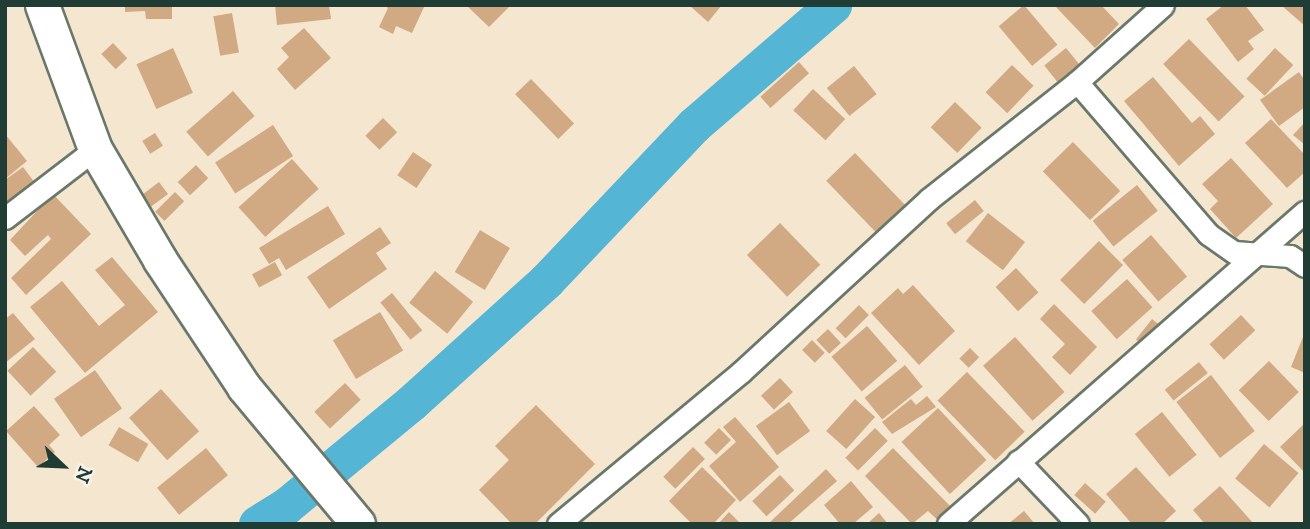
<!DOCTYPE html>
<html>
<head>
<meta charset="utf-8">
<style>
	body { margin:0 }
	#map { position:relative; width:1310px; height:529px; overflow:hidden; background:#f4e6cf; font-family:"IM FELL DW Pica",serif }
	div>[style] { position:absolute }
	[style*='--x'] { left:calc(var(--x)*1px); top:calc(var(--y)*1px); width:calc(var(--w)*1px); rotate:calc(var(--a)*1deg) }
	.river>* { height:37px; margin:-18.5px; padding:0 18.5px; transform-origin:18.5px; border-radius:18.5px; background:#55b5d4 }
	.building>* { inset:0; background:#d1aa83; transform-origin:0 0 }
	.roads { filter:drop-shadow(2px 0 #6a786a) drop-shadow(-2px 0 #6a786a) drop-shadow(0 2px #6a786a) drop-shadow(0 -2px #6a786a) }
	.minor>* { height:21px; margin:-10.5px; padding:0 10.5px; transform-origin:10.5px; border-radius:10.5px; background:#fff }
	.primary>* { height:33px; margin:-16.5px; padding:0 16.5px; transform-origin:16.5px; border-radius:16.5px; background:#fff }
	span { translate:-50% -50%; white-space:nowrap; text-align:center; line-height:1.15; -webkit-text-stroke:5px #f7f3e8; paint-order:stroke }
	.frame { position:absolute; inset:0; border:7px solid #1f3d34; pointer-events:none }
	.north { position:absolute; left:28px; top:431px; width:70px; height:70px; -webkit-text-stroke:5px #f7f3e8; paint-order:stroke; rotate:113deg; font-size:19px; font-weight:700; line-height:28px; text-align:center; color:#1f3d34 }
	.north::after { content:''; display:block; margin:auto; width:24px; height:32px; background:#1f3d34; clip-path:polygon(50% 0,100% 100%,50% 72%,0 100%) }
</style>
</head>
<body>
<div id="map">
	<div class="river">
		<div style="--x:257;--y:524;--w:34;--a:-32"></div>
		<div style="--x:286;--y:506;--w:162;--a:-39.5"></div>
		<div style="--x:411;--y:403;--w:182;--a:-42.1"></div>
		<div style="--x:546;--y:281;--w:215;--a:-46.5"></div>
		<div style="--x:694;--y:125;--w:184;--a:-40.8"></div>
	</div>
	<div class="building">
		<div style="clip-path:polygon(125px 5px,172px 5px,172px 19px,146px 19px,145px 11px,125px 12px)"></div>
		<div style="clip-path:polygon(275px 5px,329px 5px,331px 19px,277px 25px)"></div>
		<div style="clip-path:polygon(383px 5px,425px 5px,412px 33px,396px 26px,393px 34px,379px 27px,388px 8px)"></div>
		<div style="clip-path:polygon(466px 5px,511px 5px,489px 27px)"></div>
		<div style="clip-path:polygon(689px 5px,722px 5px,708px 22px)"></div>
		<div style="left:1024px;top:5px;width:52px;height:33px;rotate:50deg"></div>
		<div style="clip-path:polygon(1054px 5px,1101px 5px,1119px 24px,1095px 48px)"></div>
		<div style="clip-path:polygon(1224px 5px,1245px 5px,1264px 30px,1248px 41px,1254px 49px,1238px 62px,1206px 19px)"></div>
		<div style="clip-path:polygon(1281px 5px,1305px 5px,1305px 26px)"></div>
		<div style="left:232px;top:13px;width:40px;height:19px;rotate:80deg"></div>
		<div style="clip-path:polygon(304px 28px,331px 58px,295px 90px,277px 69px,289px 57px,281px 48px)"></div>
		<div style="left:1189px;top:39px;width:80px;height:36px;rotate:46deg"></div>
		<div style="left:113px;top:43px;width:21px;height:16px;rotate:47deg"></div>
		<div style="left:173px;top:48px;width:49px;height:40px;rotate:66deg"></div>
		<div style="left:1066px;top:48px;width:21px;height:28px;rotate:51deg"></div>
		<div style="left:1275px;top:48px;width:25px;height:42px;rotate:43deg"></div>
		<div style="left:799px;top:62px;width:15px;height:52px;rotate:48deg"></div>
		<div style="left:1012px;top:65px;width:30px;height:38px;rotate:44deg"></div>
		<div style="left:854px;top:66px;width:36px;height:35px;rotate:51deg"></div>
		<div style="clip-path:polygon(1299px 72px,1305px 81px,1305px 107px,1279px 126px,1260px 100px)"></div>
		<div style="clip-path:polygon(1153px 77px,1192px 123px,1200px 116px,1215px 134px,1179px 166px,1124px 101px)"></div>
		<div style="left:531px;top:79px;width:62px;height:22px;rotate:46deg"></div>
		<div style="left:813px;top:89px;width:44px;height:29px;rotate:43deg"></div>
		<div style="left:233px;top:91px;width:33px;height:62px;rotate:49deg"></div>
		<div style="left:955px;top:102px;width:37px;height:35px;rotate:44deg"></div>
		<div style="left:383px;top:118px;width:20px;height:25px;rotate:45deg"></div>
		<div style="clip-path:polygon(1271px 119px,1305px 155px,1305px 172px,1287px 188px,1245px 143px)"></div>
		<div style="clip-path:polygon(1305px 122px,1305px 145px,1293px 135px)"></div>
		<div style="left:273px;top:125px;width:37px;height:69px;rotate:57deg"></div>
		<div style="left:155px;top:133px;width:15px;height:15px;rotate:58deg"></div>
		<div style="clip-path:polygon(5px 134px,27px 161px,5px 179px)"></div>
		<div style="left:1073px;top:142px;width:68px;height:42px;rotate:46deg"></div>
		<div style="left:413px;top:152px;width:23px;height:28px;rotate:34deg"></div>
		<div style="left:855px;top:153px;width:77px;height:40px;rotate:46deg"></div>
		<div style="clip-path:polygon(1231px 158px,1273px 204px,1236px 238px,1210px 209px,1218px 201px,1202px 184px)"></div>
		<div style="left:292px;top:159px;width:40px;height:72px;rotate:48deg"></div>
		<div style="left:196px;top:165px;width:18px;height:25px;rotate:47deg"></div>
		<div style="clip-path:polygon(23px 167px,38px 187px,5px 211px,5px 180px)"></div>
		<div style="left:159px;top:182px;width:15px;height:21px;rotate:53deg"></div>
		<div style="left:1137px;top:185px;width:33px;height:57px;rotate:51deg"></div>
		<div style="left:175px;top:192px;width:13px;height:28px;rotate:45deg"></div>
		<div style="clip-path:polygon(53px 194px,91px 234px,26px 295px,11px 278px,51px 239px,48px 235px,25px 256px,10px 240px)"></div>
		<div style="left:975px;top:200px;width:14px;height:37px;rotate:51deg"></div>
		<div style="clip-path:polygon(328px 206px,345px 234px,286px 270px,279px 258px,269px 264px,259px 248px)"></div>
		<div style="left:988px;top:213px;width:47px;height:36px;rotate:38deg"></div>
		<div style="left:780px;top:223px;width:58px;height:46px;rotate:46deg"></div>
		<div style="clip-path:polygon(380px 227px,391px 243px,376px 253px,387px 269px,329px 309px,307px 277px)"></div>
		<div style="left:480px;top:230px;width:35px;height:49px;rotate:31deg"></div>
		<div style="left:1151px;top:235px;width:55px;height:38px;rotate:49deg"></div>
		<div style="left:1099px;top:241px;width:34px;height:55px;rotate:45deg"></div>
		<div style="clip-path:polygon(112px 257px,158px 312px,85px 373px,30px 307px,62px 281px,99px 326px,125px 305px,95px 270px)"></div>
		<div style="left:275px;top:262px;width:15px;height:26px;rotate:62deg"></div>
		<div style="left:1016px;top:268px;width:33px;height:28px;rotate:47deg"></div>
		<div style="left:435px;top:271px;width:49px;height:41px;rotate:39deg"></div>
		<div style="left:1127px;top:279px;width:38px;height:48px;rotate:48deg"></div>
		<div style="clip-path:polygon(913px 285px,955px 331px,919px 365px,871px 313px,898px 288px,903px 294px)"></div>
		<div style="left:392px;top:293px;width:48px;height:15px;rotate:51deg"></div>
		<div style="clip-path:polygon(1054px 304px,1097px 347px,1070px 375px,1052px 357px,1065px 344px,1040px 319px)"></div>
		<div style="left:859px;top:305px;width:14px;height:33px;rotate:45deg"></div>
		<div style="left:380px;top:312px;width:45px;height:55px;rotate:59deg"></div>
		<div style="clip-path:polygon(13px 313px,35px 339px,5px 363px,5px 319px)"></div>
		<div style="left:1241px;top:315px;width:21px;height:43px;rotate:47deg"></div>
		<div style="left:1152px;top:319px;width:11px;height:26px;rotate:38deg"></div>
		<div style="left:867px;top:326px;width:46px;height:47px;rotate:49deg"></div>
		<div style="left:828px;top:329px;width:19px;height:16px;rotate:47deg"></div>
		<div style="clip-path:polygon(1305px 332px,1305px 373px,1291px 367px)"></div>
		<div style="left:1015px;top:337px;width:74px;height:43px;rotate:48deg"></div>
		<div style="left:812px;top:340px;width:18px;height:14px;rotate:45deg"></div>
		<div style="left:33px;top:347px;width:34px;height:35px;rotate:47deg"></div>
		<div style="left:970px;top:348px;width:13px;height:15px;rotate:45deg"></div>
		<div style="left:1269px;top:361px;width:43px;height:42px;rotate:46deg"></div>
		<div style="left:1199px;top:362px;width:14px;height:44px;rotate:51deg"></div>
		<div style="left:905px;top:365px;width:28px;height:52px;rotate:51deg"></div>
		<div style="left:95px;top:370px;width:47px;height:50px;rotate:55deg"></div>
		<div style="left:967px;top:372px;width:83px;height:41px;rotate:46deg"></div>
		<div style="left:1211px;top:375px;width:71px;height:44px;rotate:52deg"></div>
		<div style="left:780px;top:378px;width:19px;height:26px;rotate:47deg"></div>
		<div style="left:345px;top:383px;width:23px;height:42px;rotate:47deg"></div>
		<div style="left:161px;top:389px;width:57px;height:43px;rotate:48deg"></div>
		<div style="clip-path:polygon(927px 396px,936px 407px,892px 434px,882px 422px,911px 399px,916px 405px)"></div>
		<div style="left:855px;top:399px;width:27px;height:43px;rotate:42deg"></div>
		<div style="left:789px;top:402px;width:36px;height:41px;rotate:54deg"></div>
		<div style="clip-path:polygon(536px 405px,595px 464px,535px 524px,512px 524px,479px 490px,509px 460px,495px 446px)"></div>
		<div style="clip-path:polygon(34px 406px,60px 435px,49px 445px,55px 452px,38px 467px,6px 431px)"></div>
		<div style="left:938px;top:408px;width:71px;height:50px;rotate:47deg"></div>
		<div style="left:1162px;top:412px;width:55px;height:35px;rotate:51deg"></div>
		<div style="clip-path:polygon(735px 417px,779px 467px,740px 502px,709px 466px,736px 442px,723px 427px)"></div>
		<div style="clip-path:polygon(1305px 423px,1305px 473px,1280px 447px)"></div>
		<div style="left:119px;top:427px;width:34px;height:21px;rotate:30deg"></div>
		<div style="left:719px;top:428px;width:17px;height:21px;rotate:45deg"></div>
		<div style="left:875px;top:428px;width:18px;height:42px;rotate:45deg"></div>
		<div style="left:1264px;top:444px;width:45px;height:45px;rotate:40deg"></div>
		<div style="left:693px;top:447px;width:17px;height:42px;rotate:45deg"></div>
		<div style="left:206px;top:448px;width:35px;height:63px;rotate:51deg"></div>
		<div style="clip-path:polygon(893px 448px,953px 509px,940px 522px,928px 511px,912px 524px,865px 476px)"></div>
		<div style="clip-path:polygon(702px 467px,736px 500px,713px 524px,692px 524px,669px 501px)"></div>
		<div style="clip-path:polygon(1136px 467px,1176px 511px,1162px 524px,1132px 524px,1106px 494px)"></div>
		<div style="clip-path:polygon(826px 469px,837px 481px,788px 524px,768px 524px)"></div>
		<div style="left:780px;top:475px;width:21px;height:38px;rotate:47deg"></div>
		<div style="clip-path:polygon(851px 481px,873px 507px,853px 524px,840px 524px,824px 505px)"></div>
		<div style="left:1085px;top:483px;width:28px;height:16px;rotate:42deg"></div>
		<div style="clip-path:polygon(1220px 486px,1254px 524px,1205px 524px,1193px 510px)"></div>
		<div style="clip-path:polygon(1024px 511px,1035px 524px,1008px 524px)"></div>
		<div style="clip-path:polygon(729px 512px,741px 524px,718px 524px)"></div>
		<div style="clip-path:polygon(879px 513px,888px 524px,867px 524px)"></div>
	</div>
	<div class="roads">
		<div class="minor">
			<div style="--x:1077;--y:82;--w:201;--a:49.2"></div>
			<div style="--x:1208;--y:234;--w:32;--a:35"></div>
			<div style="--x:1234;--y:252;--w:56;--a:4.1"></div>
			<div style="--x:1290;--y:256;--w:18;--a:34"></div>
			<div style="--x:5;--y:218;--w:113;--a:-37.5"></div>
			<div style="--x:1018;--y:461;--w:87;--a:46.4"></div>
			<div style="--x:558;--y:524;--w:238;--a:-39.7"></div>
			<div style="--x:741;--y:372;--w:255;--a:-42.6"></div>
			<div style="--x:929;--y:199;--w:189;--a:-38.3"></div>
			<div style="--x:1077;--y:82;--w:115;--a:-41.8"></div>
			<div style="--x:948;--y:524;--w:474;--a:-41.2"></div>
		</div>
		<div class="primary">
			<div style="--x:42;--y:5;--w:153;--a:69.8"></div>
			<div style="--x:95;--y:149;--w:129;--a:59.6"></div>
			<div style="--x:160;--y:260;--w:152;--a:56.5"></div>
			<div style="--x:244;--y:387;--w:178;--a:50.2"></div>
		</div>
	</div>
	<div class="frame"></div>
	<div class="north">N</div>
</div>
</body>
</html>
